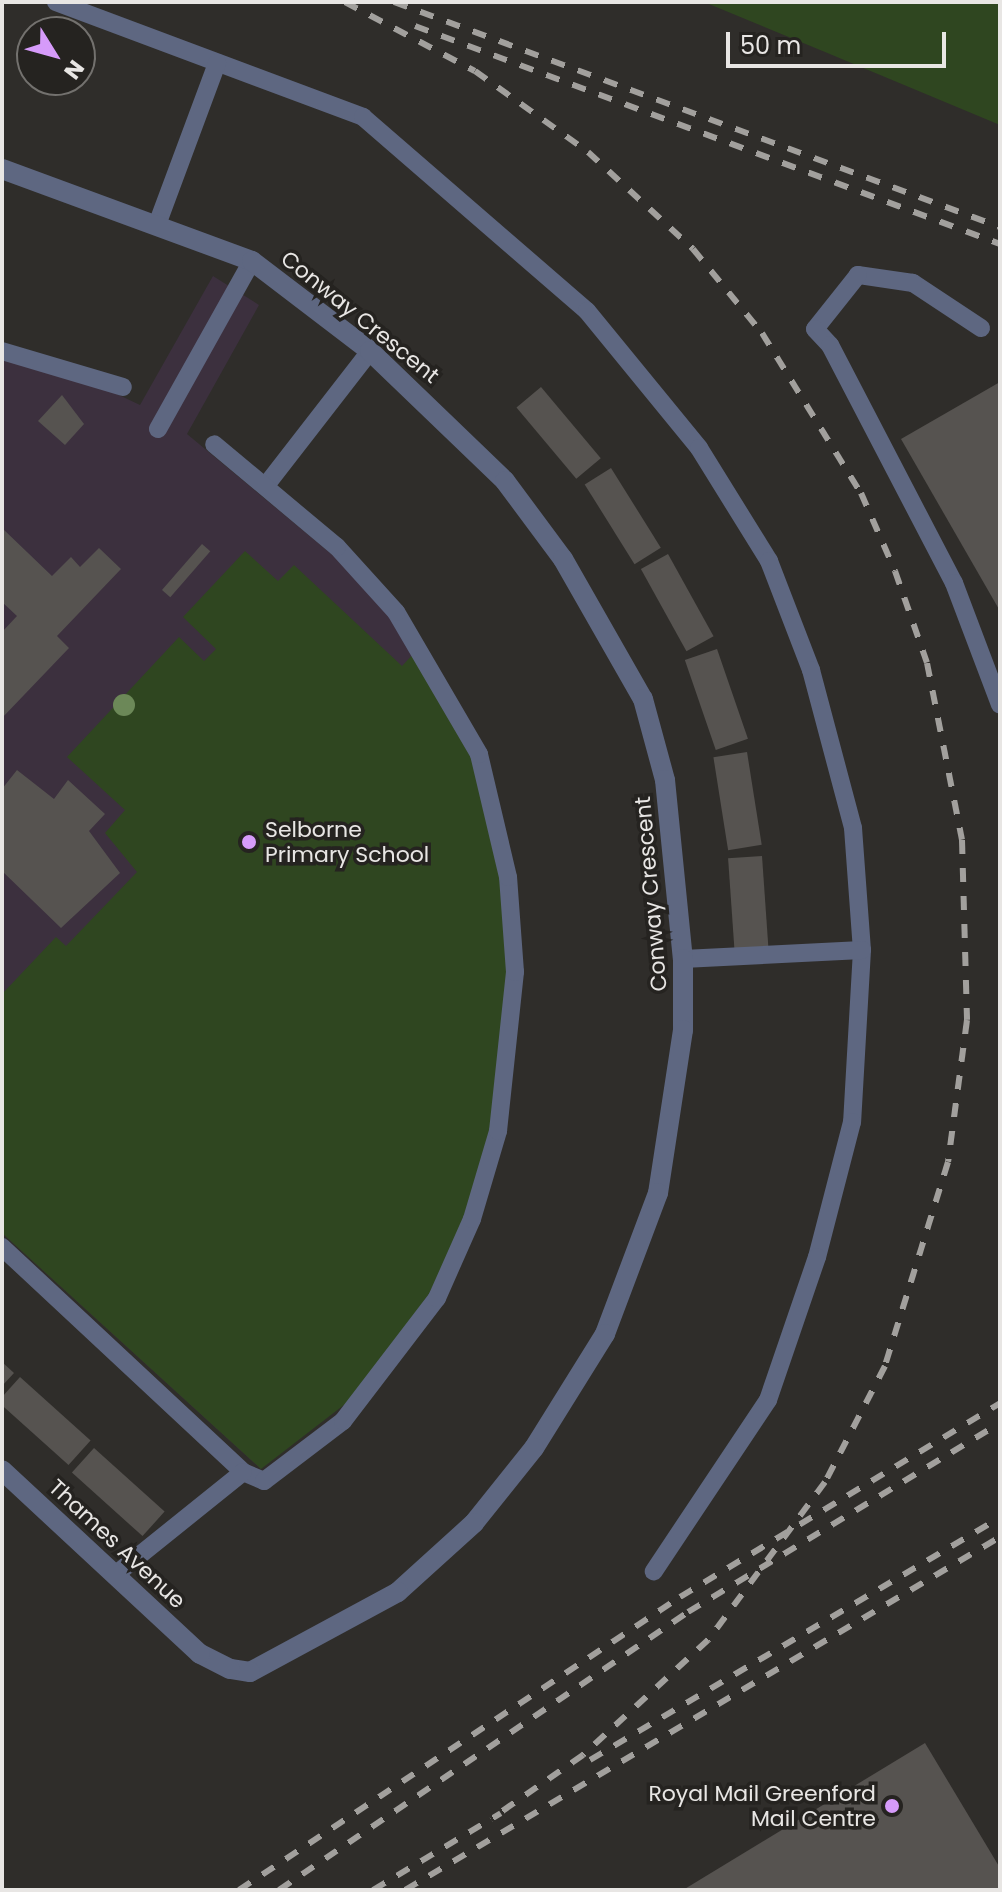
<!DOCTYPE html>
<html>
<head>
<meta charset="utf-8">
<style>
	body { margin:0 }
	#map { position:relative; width:1002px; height:1892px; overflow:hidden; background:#2f2d2a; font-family:Poppins,sans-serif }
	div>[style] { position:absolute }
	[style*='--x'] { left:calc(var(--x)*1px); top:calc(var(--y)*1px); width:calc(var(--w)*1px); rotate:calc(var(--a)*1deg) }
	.education>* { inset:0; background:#3c303e }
	.green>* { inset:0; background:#2f4620 }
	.building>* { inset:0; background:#565350; transform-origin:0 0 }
	.lane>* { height:18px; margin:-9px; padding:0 9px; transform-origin:9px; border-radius:9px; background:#5e6781 }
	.street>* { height:20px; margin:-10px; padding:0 10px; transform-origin:10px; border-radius:10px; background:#5e6781 }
	.rail>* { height:6px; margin-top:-3px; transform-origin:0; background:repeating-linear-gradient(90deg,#a2a09d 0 14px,transparent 0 28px) }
	.trees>* { width:22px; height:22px; margin:-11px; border-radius:50%; background:#6c8858 }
	.dots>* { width:22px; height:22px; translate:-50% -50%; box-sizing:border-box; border:4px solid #252320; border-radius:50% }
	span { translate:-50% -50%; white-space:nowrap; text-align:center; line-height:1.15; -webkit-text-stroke:7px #252320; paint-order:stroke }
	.street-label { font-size:22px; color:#e8e6e4 }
	.poi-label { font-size:22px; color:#e8e6e4 }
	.left { translate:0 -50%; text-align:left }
	.right { translate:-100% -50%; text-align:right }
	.frame { position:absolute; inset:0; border:4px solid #e8e6e4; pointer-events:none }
	.north { position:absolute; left:16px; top:16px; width:80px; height:80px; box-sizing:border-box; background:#252320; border:2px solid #73716e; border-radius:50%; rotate:127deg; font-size:22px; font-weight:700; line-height:32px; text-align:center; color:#e8e6e4 }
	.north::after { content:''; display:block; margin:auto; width:28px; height:36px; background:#d69bfa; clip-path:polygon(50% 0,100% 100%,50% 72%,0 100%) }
	.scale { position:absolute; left:726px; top:32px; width:220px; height:36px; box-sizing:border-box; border:4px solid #e8e6e4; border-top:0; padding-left:10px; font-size:24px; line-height:28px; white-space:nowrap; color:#e8e6e4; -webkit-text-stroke:6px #252320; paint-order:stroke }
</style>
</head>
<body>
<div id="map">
	<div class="education">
		<div style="clip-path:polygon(213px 276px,259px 305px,187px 434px,365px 582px,416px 651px,261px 1469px,2px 1233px,2px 359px,85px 379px,140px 405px)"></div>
	</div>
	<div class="green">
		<div style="clip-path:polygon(704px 2px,1000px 2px,1000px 125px,825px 52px)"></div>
		<div style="clip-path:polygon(245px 551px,278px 581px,294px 565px,402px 666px,416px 651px,478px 766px,501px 877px,510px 995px,492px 1127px,467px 1215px,429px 1294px,349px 1401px,261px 1469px,2px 1233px,2px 994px,56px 937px,66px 946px,137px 872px,105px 833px,125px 810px,67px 757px,179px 637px,204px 661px,216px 649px,183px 617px)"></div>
	</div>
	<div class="building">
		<div style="clip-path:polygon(1000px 382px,1000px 611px,901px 439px)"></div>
		<div style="left:541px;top:387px;width:93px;height:32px;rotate:50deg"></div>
		<div style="clip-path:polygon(62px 395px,84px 424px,65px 445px,38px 421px)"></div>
		<div style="left:611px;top:468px;width:94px;height:31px;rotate:58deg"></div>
		<div style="clip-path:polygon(2px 528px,52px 576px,71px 557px,80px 567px,99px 548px,121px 569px,57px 636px,69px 648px,2px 718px,2px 632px,17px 616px,2px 602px)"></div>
		<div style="left:202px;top:544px;width:11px;height:61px;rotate:41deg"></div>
		<div style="left:668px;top:554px;width:94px;height:31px;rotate:61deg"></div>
		<div style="left:717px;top:649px;width:95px;height:34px;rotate:71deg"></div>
		<div style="left:747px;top:752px;width:94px;height:34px;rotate:81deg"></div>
		<div style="clip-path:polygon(17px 770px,54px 799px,68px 780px,105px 814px,89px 831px,120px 873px,61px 928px,2px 871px,2px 789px)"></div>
		<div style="left:762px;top:856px;width:94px;height:34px;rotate:86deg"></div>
		<div style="clip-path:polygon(2px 1362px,14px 1373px,2px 1386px)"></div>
		<div style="left:20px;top:1377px;width:95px;height:33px;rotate:42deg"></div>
		<div style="left:94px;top:1448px;width:95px;height:33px;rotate:42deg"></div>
		<div style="clip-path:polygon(925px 1743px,1000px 1868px,1000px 1890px,683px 1890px)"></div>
	</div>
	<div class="lane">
		<div style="--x:56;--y:2;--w:328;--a:20.5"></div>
		<div style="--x:363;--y:117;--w:296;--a:40.9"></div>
		<div style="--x:587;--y:311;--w:177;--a:50.7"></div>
		<div style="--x:699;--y:448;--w:133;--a:58.2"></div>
		<div style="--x:769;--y:561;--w:117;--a:68.9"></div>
		<div style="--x:811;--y:670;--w:163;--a:75.1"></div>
		<div style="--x:853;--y:828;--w:122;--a:85.8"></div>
		<div style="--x:862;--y:950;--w:172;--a:93.3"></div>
		<div style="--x:852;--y:1122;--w:139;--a:104.5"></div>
		<div style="--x:817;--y:1257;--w:151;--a:108.9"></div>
		<div style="--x:768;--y:1400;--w:206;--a:123.7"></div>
		<div style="--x:158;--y:222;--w:170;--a:-69.6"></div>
		<div style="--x:981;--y:328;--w:82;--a:-146.5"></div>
		<div style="--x:913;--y:283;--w:56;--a:-171.7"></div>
		<div style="--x:858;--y:275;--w:69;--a:128.5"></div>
		<div style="--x:815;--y:329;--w:22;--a:47"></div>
		<div style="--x:830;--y:345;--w:268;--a:62.5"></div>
		<div style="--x:954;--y:583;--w:130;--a:69.3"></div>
		<div style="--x:2;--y:351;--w:126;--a:16.6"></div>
		<div style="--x:158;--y:429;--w:193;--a:-60.8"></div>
		<div style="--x:267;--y:484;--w:168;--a:-52.2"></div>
		<div style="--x:683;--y:959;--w:179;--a:-2.9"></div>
		<div style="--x:2;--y:1247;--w:330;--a:43"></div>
		<div style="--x:243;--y:1472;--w:23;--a:23"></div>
		<div style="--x:264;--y:1481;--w:99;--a:-37.2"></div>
		<div style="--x:343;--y:1421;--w:155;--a:-52.6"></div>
		<div style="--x:437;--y:1298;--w:86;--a:-66.1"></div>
		<div style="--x:472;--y:1219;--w:92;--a:-73.5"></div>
		<div style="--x:498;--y:1131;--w:160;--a:-83.9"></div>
		<div style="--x:515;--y:972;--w:95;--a:-94.2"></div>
		<div style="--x:508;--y:877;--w:126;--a:-103.3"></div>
		<div style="--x:479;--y:754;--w:164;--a:-120.3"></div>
		<div style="--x:396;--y:612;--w:88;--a:-132.2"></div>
		<div style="--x:337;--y:547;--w:160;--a:-140.1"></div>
		<div style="--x:115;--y:1575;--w:164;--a:-38.8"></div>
	</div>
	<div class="street">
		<div style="--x:2;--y:169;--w:266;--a:20.2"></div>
		<div style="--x:252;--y:261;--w:148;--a:37.3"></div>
		<div style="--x:370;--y:351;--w:187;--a:43.9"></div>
		<div style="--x:505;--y:481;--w:97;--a:53.4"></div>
		<div style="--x:563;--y:559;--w:161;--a:60.3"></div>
		<div style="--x:643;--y:699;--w:84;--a:74.8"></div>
		<div style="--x:665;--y:780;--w:180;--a:84.3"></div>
		<div style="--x:683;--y:959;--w:71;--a:90"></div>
		<div style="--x:683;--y:1030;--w:165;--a:98.7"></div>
		<div style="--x:658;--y:1193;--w:151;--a:110.6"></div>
		<div style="--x:605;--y:1334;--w:134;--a:121.9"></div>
		<div style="--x:534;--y:1448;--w:96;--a:128.7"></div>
		<div style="--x:474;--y:1523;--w:103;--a:137.8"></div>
		<div style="--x:398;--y:1592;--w:168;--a:151.6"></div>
		<div style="--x:250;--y:1672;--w:20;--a:-171"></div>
		<div style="--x:230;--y:1669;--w:34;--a:-153"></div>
		<div style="--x:200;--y:1654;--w:270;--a:-137.1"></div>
	</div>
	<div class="rail">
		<div style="--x:345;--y:2;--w:147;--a:28"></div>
		<div style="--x:475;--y:71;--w:139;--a:35.6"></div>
		<div style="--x:588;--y:152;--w:143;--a:42.7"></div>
		<div style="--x:693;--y:249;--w:109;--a:50.6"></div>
		<div style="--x:762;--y:333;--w:188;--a:58.3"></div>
		<div style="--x:861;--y:493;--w:85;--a:66.4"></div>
		<div style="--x:895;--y:571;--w:97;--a:70.8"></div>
		<div style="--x:927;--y:663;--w:180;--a:78.8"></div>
		<div style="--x:962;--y:840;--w:180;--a:88.4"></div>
		<div style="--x:967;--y:1020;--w:143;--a:97.6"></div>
		<div style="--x:948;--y:1162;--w:214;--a:107.2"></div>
		<div style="--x:885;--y:1366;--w:131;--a:117.3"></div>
		<div style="--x:825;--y:1482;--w:197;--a:126.5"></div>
		<div style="--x:708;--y:1640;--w:170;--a:137.4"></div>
		<div style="--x:583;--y:1755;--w:112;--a:145.2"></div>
		<div style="--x:394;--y:2;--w:646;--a:20.37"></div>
		<div style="--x:415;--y:26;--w:624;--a:20.44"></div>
		<div style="--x:590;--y:1760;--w:476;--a:-30.6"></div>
		<div style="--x:239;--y:1890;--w:529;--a:-33.6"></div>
		<div style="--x:680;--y:1597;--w:374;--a:-31.2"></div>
		<div style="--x:279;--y:1890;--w:495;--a:-34.2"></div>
		<div style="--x:688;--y:1612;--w:365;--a:-31.2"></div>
		<div style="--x:373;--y:1890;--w:149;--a:-31"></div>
		<div style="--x:405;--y:1890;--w:692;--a:-30.68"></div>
	</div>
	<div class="trees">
		<div style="left:124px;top:705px"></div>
	</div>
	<div class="dots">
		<div style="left:249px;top:842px;background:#d69bfa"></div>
		<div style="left:892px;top:1806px;background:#d69bfa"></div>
	</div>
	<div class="street-label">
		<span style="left:360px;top:317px;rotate:39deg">Conway Crescent</span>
		<span style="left:651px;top:894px;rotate:-95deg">Conway Crescent</span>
		<span style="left:117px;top:1544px;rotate:43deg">Thames Avenue</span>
	</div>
	<div class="poi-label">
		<span class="left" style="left:265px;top:842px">Selborne<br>Primary School</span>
		<span class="right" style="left:876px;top:1806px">Royal Mail Greenford<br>Mail Centre</span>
	</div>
	<div class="frame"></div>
	<div class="north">N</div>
	<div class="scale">50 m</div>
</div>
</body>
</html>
